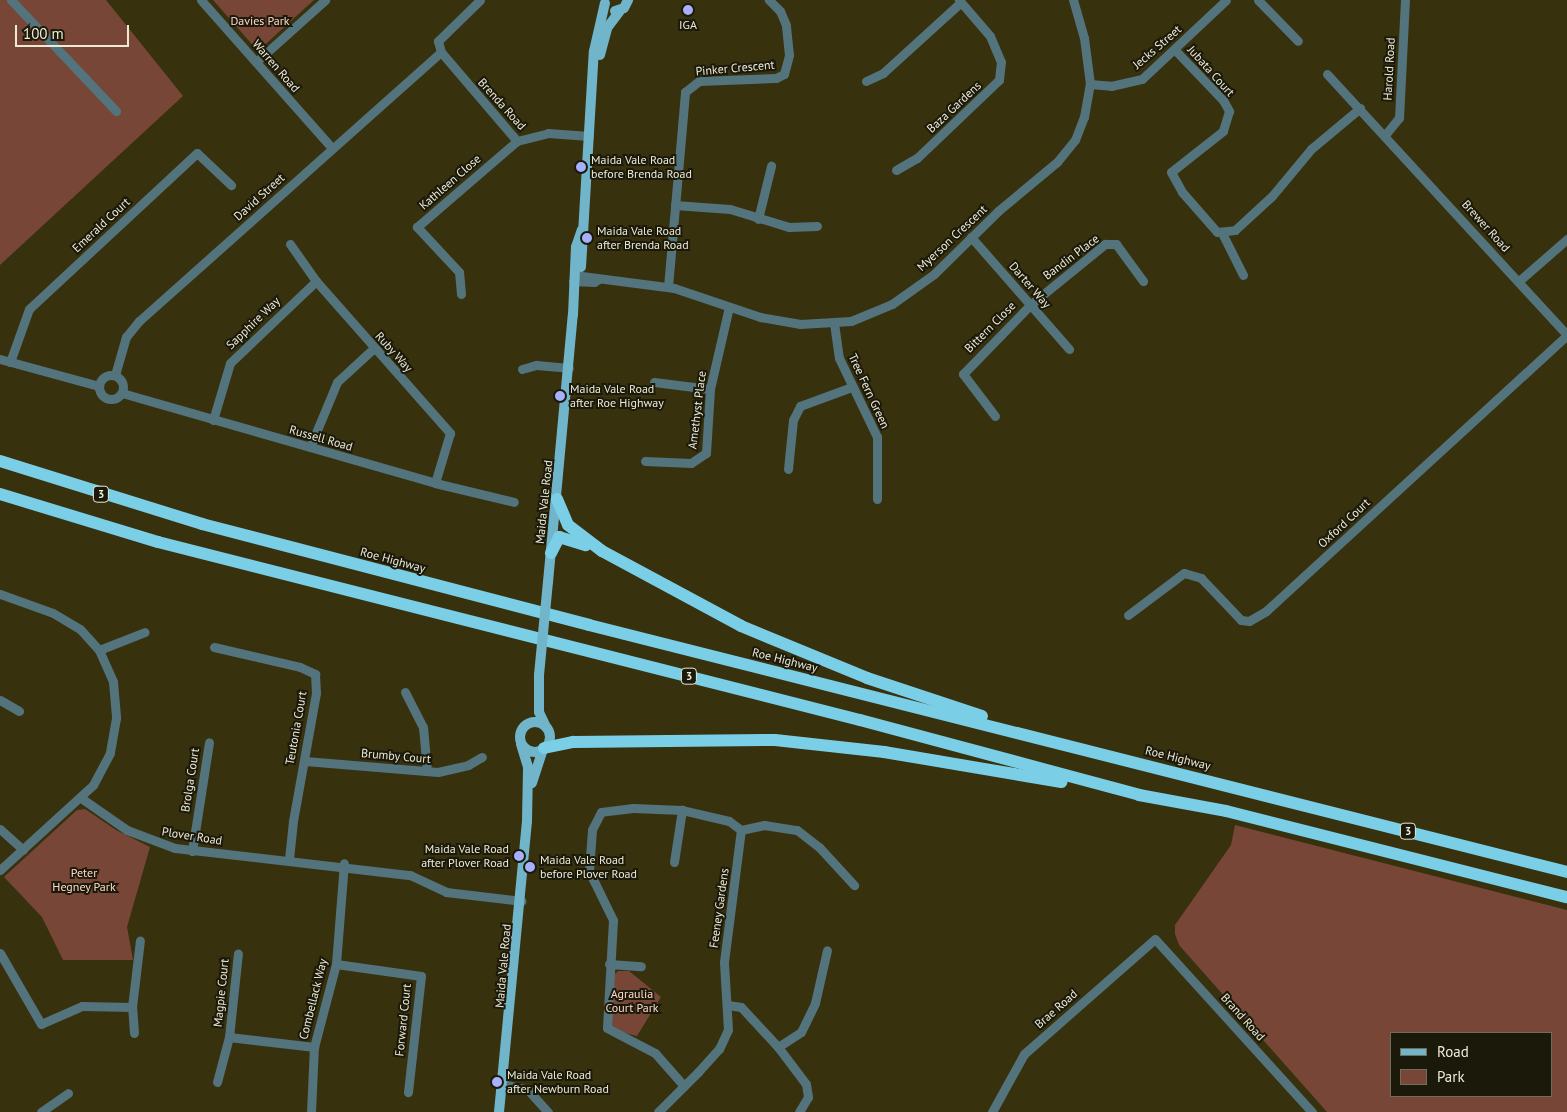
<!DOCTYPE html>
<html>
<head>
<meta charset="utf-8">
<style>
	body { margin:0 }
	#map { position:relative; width:1567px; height:1112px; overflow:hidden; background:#37310e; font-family:"PT Sans",sans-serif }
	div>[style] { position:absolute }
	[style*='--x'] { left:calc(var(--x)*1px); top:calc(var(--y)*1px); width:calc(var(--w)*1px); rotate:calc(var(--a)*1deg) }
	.green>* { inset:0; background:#784636 }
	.minor>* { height:9px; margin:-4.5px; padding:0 4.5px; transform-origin:4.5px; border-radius:4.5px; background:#53737d }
	.minor>.ring { margin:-4.5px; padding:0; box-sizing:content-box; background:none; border:9px solid #53737d; border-radius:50% }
	.major>* { height:10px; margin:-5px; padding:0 5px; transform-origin:5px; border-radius:5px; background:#70b5c9 }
	.major>.ring { margin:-5px; padding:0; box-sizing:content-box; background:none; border:10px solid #70b5c9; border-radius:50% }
	.highway>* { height:12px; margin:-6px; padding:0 6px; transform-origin:6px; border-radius:6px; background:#7acfe7 }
	.major-bridge>* { height:10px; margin:-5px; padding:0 5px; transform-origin:5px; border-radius:5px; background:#70b5c9 }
	.dots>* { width:14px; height:14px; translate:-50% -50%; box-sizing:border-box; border:2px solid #1b190a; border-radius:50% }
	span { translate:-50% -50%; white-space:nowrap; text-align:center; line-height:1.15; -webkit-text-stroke:4px #1b190a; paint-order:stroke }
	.shield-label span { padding:1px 4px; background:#1b190a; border:1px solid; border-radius:4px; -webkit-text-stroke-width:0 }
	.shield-label { font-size:11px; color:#edead7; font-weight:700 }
	.park-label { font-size:12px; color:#fed7ca }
	.poi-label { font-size:12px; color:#edead7 }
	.left { translate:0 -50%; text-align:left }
	.right { translate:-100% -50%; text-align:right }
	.street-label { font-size:12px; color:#edead7 }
	.legend { position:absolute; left:1390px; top:1032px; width:162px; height:65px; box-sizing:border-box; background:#1b190a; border:1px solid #6f6d5c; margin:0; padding:6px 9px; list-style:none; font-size:15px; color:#edead7 }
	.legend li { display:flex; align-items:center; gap:10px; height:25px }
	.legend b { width:25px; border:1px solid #6f6d5c }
	.scale { position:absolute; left:15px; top:25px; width:114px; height:22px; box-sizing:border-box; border:2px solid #edead7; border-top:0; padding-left:6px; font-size:15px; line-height:18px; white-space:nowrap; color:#edead7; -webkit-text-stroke:4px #1b190a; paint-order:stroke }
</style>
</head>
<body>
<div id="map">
	<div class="green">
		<div style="clip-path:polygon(0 0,106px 0,183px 96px,0 265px)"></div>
		<div style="clip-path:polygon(213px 0,314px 0,258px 51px)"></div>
		<div style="clip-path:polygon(85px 809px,116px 830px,150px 847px,127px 927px,133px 960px,63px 960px,42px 917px,4px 877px,77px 810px)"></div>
		<div style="clip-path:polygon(evenodd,1235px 825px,1567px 910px,1567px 1112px,1327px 1112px,1179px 945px,1175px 934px,1175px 925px,1231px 845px,1235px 825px,1391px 1033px,1551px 1033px,1551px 1096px,1391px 1096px,1391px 1033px)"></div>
		<div style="clip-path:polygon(618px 971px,629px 971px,661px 997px,637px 1036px,613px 1030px,609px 1023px,614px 975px)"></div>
	</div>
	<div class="minor">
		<div style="--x:11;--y:0;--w:153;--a:46.6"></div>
		<div style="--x:201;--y:0;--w:198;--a:48.5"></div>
		<div style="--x:480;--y:0;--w:59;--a:135.7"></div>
		<div style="--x:438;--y:41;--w:11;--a:75"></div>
		<div style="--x:441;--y:52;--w:117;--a:49.5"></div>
		<div style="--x:517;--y:141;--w:32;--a:-14"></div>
		<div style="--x:548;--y:133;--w:41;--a:4.2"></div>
		<div style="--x:1258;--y:0;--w:57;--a:45.7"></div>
		<div style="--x:1175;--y:50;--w:69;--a:46.2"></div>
		<div style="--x:1223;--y:100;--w:13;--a:61"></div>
		<div style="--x:1229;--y:111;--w:21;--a:107"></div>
		<div style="--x:1223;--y:131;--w:66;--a:141.7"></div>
		<div style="--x:1171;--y:172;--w:23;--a:61"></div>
		<div style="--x:1182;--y:192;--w:53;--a:48.8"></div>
		<div style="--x:1217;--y:232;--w:18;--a:-6"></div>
		<div style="--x:1235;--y:230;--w:50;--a:-42.6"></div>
		<div style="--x:1272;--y:196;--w:61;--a:-50.3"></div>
		<div style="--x:1311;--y:149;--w:64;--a:-39.9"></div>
		<div style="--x:256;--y:62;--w:93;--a:-41.9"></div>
		<div style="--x:1327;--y:74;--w:355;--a:47.4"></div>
		<div style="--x:866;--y:81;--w:19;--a:-25"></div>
		<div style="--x:883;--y:73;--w:105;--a:-42.3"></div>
		<div style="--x:1090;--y:84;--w:21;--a:5"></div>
		<div style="--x:1111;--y:86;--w:32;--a:-13"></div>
		<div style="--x:1142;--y:79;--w:115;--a:-43.2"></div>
		<div style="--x:1385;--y:135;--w:22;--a:-51"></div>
		<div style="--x:1399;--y:118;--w:118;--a:-87.1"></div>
		<div style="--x:896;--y:170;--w:24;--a:-30"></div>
		<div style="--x:917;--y:158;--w:113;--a:-43.6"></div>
		<div style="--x:999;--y:80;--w:18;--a:-84"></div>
		<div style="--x:1001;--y:62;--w:28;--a:-113"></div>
		<div style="--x:990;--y:36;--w:48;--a:-130.7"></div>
		<div style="--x:675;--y:205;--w:55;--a:4.2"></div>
		<div style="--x:730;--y:209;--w:62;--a:17"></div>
		<div style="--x:789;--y:227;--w:28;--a:-2"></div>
		<div style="--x:758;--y:219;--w:55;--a:-76.2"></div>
		<div style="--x:1222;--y:233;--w:47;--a:63.4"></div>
		<div style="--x:971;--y:237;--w:149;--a:48.8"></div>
		<div style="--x:290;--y:244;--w:45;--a:54.9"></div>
		<div style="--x:316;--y:281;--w:203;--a:48.6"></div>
		<div style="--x:450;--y:433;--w:52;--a:106.7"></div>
		<div style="--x:574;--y:275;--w:101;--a:7.4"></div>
		<div style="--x:674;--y:288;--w:91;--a:18.6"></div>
		<div style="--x:760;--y:317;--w:41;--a:9.9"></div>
		<div style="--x:800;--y:324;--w:51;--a:-3.4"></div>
		<div style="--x:851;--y:321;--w:44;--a:-22.5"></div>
		<div style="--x:892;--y:304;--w:52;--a:-35.5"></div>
		<div style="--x:934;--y:274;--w:90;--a:-44.5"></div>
		<div style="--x:998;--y:211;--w:77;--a:-39.7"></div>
		<div style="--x:1057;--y:162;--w:28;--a:-51"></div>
		<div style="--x:1075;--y:140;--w:25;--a:-69"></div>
		<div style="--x:1084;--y:117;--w:34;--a:-80"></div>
		<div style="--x:1090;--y:84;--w:46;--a:-97.4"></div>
		<div style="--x:1084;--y:38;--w:40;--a:-106"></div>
		<div style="--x:573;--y:281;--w:21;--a:3"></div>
		<div style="--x:594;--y:282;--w:6;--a:-31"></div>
		<div style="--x:1519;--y:281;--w:64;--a:-41.2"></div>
		<div style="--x:668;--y:287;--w:196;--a:-85"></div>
		<div style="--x:685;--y:92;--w:18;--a:-38"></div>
		<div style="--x:699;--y:81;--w:77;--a:-2.2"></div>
		<div style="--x:776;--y:78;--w:9;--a:-27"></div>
		<div style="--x:784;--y:74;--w:20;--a:-75"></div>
		<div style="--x:789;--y:55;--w:30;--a:-96"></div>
		<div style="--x:786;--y:25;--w:15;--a:-113"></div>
		<div style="--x:780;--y:11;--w:16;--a:-135"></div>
		<div style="--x:461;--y:294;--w:22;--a:-95"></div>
		<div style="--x:459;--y:272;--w:62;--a:-133"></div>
		<div style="--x:417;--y:227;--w:132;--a:-40.7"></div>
		<div style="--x:834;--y:323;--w:35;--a:82"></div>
		<div style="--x:839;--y:358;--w:88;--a:64.3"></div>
		<div style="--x:877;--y:437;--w:62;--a:90"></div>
		<div style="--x:0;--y:359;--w:103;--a:15.3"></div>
		<div style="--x:10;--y:362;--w:56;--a:-70.3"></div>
		<div style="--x:29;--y:309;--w:229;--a:-42.9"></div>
		<div style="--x:197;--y:153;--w:47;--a:43.3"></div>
		<div style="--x:522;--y:369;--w:15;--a:-16"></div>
		<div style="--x:536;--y:365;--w:33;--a:5"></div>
		<div class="ring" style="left:99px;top:375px;width:15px;height:15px"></div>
		<div style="--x:115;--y:375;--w:40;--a:-74"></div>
		<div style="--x:126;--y:337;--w:21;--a:-51"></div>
		<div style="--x:139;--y:321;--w:404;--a:-41.7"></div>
		<div style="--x:654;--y:382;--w:56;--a:7.1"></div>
		<div style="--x:122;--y:393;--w:326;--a:16"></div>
		<div style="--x:435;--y:483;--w:81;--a:13.5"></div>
		<div style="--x:995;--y:416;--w:53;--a:-127.3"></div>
		<div style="--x:963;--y:374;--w:96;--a:-45.8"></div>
		<div style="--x:1030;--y:305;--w:97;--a:-39.1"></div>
		<div style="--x:1105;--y:244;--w:11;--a:0"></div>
		<div style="--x:1116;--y:244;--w:46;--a:53.9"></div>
		<div style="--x:213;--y:420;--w:59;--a:-73.4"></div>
		<div style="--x:230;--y:363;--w:119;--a:-43.6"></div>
		<div style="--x:310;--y:447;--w:70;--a:-67.4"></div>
		<div style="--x:337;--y:382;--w:50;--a:-42.6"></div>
		<div style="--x:645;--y:461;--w:46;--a:2.5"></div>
		<div style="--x:691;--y:463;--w:18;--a:-34"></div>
		<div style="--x:706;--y:453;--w:64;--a:-86.4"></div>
		<div style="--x:710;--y:389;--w:84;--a:-77"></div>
		<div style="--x:788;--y:469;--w:49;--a:-84.2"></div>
		<div style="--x:793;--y:420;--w:16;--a:-63"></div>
		<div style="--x:800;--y:406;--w:55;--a:-20.1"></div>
		<div style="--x:0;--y:594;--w:56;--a:19.7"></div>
		<div style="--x:53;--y:613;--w:31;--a:31"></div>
		<div style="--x:80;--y:629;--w:28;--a:48"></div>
		<div style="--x:99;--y:650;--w:35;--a:66"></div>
		<div style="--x:113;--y:682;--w:36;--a:85"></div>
		<div style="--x:116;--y:718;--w:36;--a:100"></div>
		<div style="--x:110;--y:753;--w:36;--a:118"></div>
		<div style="--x:93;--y:785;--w:126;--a:137.6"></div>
		<div style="--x:1128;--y:615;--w:70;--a:-36.9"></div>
		<div style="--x:1184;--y:573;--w:18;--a:16"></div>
		<div style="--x:1201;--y:578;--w:58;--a:46.4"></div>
		<div style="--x:1241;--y:620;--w:8;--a:7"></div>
		<div style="--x:1249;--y:621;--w:20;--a:-30"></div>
		<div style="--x:1266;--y:611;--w:408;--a:-42.5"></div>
		<div style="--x:214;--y:647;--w:88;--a:13.1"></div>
		<div style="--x:300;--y:667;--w:17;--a:25"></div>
		<div style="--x:315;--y:674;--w:19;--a:87"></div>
		<div style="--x:316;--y:693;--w:130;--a:100.2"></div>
		<div style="--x:293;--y:821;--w:39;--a:96"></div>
		<div style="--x:99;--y:650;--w:49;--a:-21.4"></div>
		<div style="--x:405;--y:692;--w:39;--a:63"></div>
		<div style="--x:423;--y:727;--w:44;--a:84.8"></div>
		<div style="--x:0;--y:700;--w:22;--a:30"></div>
		<div style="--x:305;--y:761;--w:133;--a:4.7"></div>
		<div style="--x:438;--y:772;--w:31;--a:-13"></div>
		<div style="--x:468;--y:765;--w:16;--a:-30"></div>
		<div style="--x:81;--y:798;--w:56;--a:34.8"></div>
		<div style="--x:127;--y:830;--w:51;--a:20.6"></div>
		<div style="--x:175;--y:848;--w:237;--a:6.6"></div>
		<div style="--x:410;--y:875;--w:40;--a:25"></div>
		<div style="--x:446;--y:892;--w:76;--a:6.8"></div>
		<div style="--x:0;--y:829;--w:31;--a:42"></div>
		<div style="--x:741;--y:830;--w:24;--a:-12"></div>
		<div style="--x:764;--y:825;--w:33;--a:9"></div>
		<div style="--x:797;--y:830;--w:28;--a:38"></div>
		<div style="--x:819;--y:847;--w:52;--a:47.4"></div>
		<div style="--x:192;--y:851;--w:110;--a:-81.1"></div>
		<div style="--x:674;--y:862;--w:53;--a:-81.3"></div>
		<div style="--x:0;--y:953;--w:82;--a:60"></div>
		<div style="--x:41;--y:1024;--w:45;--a:-23.7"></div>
		<div style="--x:82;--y:1006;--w:50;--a:1.1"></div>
		<div style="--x:336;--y:964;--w:86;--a:8"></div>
		<div style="--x:421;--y:976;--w:117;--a:96.4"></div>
		<div style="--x:609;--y:964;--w:32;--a:4"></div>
		<div style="--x:728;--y:1005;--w:13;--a:9"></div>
		<div style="--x:741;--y:1007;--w:54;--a:47.2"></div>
		<div style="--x:778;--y:1047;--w:46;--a:52.9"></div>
		<div style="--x:806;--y:1084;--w:13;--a:81"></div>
		<div style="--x:808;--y:1097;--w:17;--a:121"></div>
		<div style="--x:134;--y:1033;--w:26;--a:-94"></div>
		<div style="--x:132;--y:1007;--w:67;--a:-83.2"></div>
		<div style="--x:229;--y:1037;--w:86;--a:6.7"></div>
		<div style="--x:778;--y:1047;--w:27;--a:-33"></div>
		<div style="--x:801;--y:1032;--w:32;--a:-64"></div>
		<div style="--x:815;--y:1003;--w:54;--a:-77.2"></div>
		<div style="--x:217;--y:1082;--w:47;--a:-75.1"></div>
		<div style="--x:229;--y:1037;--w:84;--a:-83.9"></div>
		<div style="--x:503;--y:1084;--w:26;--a:13"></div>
		<div style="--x:528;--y:1090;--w:30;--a:48"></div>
		<div style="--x:41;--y:1112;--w:33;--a:-35"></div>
		<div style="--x:311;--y:1112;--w:65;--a:-87.4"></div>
		<div style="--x:314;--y:1047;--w:86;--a:-75.2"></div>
		<div style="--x:336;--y:964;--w:101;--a:-85.5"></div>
		<div style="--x:658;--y:1112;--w:57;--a:-45"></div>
		<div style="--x:698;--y:1072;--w:31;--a:-48"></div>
		<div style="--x:719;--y:1049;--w:21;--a:-65"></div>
		<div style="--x:728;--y:1030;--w:68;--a:-93.4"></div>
		<div style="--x:724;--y:962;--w:133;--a:-82.7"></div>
		<div style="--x:741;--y:830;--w:15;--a:-143"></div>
		<div style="--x:729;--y:821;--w:48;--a:-166.8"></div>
		<div style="--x:682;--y:810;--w:49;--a:-177.7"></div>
		<div style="--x:633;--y:808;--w:32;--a:173"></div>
		<div style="--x:601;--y:812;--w:20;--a:117"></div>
		<div style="--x:592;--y:830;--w:41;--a:94.2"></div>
		<div style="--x:589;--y:871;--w:55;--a:63.9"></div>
		<div style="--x:613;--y:920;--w:108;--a:93.2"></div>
		<div style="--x:607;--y:1028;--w:54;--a:27.5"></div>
		<div style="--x:655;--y:1053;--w:44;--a:48.7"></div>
		<div style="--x:992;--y:1112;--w:66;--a:-61.1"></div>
		<div style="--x:1024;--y:1054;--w:174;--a:-41.3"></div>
		<div style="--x:1155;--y:939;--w:234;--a:47.8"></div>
	</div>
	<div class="major">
		<div style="--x:615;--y:11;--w:9;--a:-18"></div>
		<div style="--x:624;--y:8;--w:9;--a:-63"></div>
		<div style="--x:600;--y:55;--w:28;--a:-75"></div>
		<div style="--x:607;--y:28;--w:21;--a:-53"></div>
		<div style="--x:581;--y:267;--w:216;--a:-86.6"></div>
		<div style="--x:594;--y:51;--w:49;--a:-77.1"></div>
		<div style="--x:548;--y:582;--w:268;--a:-84.7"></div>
		<div style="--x:573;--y:315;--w:68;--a:-87.5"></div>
		<div style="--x:576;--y:247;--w:18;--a:-71"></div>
		<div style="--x:539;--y:675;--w:37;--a:90"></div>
		<div style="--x:539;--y:712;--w:17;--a:65"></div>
		<div class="ring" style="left:520px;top:722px;width:20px;height:20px"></div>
		<div style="--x:532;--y:783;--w:36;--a:-72"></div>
		<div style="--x:499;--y:1112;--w:292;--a:-84.5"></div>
		<div style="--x:527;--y:821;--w:54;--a:-88.9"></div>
		<div style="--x:528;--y:767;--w:24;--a:-107"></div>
	</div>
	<div class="highway">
		<div style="--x:0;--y:461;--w:212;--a:17.3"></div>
		<div style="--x:202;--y:524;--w:400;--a:14.6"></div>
		<div style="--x:589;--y:625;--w:1009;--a:14.17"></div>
		<div style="--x:0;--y:494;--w:165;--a:16.9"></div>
		<div style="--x:158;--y:542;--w:724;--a:14.23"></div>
		<div style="--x:860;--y:720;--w:289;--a:15"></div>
		<div style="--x:1139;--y:795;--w:88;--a:10.4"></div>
		<div style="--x:1226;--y:811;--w:352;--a:14.2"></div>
		<div style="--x:557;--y:499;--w:28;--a:67"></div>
		<div style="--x:568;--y:525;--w:43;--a:37.4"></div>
		<div style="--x:602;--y:551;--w:158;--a:28.3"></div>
		<div style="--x:741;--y:626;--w:136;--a:22.4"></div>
		<div style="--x:867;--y:678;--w:121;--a:18.3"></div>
		<div style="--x:551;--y:553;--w:18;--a:-63"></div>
		<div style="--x:559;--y:537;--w:28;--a:17"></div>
		<div style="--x:544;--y:748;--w:30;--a:-12"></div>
		<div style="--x:573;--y:742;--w:202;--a:-0.6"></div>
		<div style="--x:775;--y:740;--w:110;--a:6.3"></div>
		<div style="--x:884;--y:752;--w:180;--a:9.6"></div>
	</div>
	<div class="major-bridge">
		<div style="--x:539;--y:675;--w:93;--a:-84.5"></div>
	</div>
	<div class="dots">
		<div style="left:688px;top:10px;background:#a7b0fc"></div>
		<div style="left:581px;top:167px;background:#a7b0fc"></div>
		<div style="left:587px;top:238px;background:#a7b0fc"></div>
		<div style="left:560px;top:396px;background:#a7b0fc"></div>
		<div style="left:519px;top:856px;background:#a7b0fc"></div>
		<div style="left:530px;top:867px;background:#a7b0fc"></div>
		<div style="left:497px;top:1082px;background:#a7b0fc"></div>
	</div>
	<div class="shield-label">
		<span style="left:101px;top:494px">3</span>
		<span style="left:689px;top:676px">3</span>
		<span style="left:1408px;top:831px">3</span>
	</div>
	<div class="park-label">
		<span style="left:260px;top:21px">Davies Park</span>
		<span style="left:84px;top:880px">Peter<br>Hegney Park</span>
		<span style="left:632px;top:1001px">Agraulia<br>Court Park</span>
	</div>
	<div class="poi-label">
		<span style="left:688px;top:25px">IGA</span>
		<span class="left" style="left:591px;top:167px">Maida Vale Road<br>before Brenda Road</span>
		<span class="left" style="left:597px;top:238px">Maida Vale Road<br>after Brenda Road</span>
		<span class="left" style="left:570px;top:396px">Maida Vale Road<br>after Roe Highway</span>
		<span class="right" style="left:509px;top:856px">Maida Vale Road<br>after Plover Road</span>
		<span class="left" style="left:540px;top:867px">Maida Vale Road<br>before Plover Road</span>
		<span class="left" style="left:507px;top:1082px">Maida Vale Road<br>after Newburn Road</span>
	</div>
	<div class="street-label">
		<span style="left:1157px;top:47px;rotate:-41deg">Jecks Street</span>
		<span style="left:276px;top:66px;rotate:49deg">Warren Road</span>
		<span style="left:735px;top:68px;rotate:-5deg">Pinker Crescent</span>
		<span style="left:1389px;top:69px;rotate:-87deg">Harold Road</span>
		<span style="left:1211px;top:71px;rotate:48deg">Jubata Court</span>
		<span style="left:502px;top:104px;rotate:48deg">Brenda Road</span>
		<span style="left:954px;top:107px;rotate:-43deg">Baza Gardens</span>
		<span style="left:450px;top:182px;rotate:-41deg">Kathleen Close</span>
		<span style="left:259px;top:197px;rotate:-42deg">David Street</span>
		<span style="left:101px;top:225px;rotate:-43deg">Emerald Court</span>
		<span style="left:1486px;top:226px;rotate:48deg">Brewer Road</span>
		<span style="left:952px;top:238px;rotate:-43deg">Myerson Crescent</span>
		<span style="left:1071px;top:257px;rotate:-37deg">Bandin Place</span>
		<span style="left:1030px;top:285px;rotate:49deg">Darter Way</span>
		<span style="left:253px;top:323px;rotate:-44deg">Sapphire Way</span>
		<span style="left:990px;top:327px;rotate:-45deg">Bittern Close</span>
		<span style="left:394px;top:352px;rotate:48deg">Ruby Way</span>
		<span style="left:869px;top:391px;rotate:65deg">Tree Fern Green</span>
		<span style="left:697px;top:410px;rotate:-83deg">Amethyst Place</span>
		<span style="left:321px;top:438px;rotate:16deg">Russell Road</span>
		<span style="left:544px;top:502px;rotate:-84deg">Maida Vale Road</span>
		<span style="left:1344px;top:523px;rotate:-43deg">Oxford Court</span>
		<span style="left:393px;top:560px;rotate:15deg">Roe Highway</span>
		<span style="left:785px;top:660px;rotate:14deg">Roe Highway</span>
		<span style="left:296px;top:728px;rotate:-80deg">Teutonia Court</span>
		<span style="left:396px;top:756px;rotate:5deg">Brumby Court</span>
		<span style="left:1178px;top:758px;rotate:14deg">Roe Highway</span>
		<span style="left:190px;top:780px;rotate:-81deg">Brolga Court</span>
		<span style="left:192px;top:836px;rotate:9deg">Plover Road</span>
		<span style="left:719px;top:908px;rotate:-82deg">Feeney Gardens</span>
		<span style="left:503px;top:966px;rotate:-85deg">Maida Vale Road</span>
		<span style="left:221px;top:993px;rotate:-84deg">Magpie Court</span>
		<span style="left:313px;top:999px;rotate:-76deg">Combellack Way</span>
		<span style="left:1056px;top:1009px;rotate:-41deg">Brae Road</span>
		<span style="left:1243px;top:1017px;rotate:48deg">Brand Road</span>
		<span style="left:403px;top:1020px;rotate:-84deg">Forward Court</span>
	</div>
	<ul class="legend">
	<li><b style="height:6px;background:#70b5c9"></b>Road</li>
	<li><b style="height:14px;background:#784636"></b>Park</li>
	</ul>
	<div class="scale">100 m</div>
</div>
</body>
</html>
